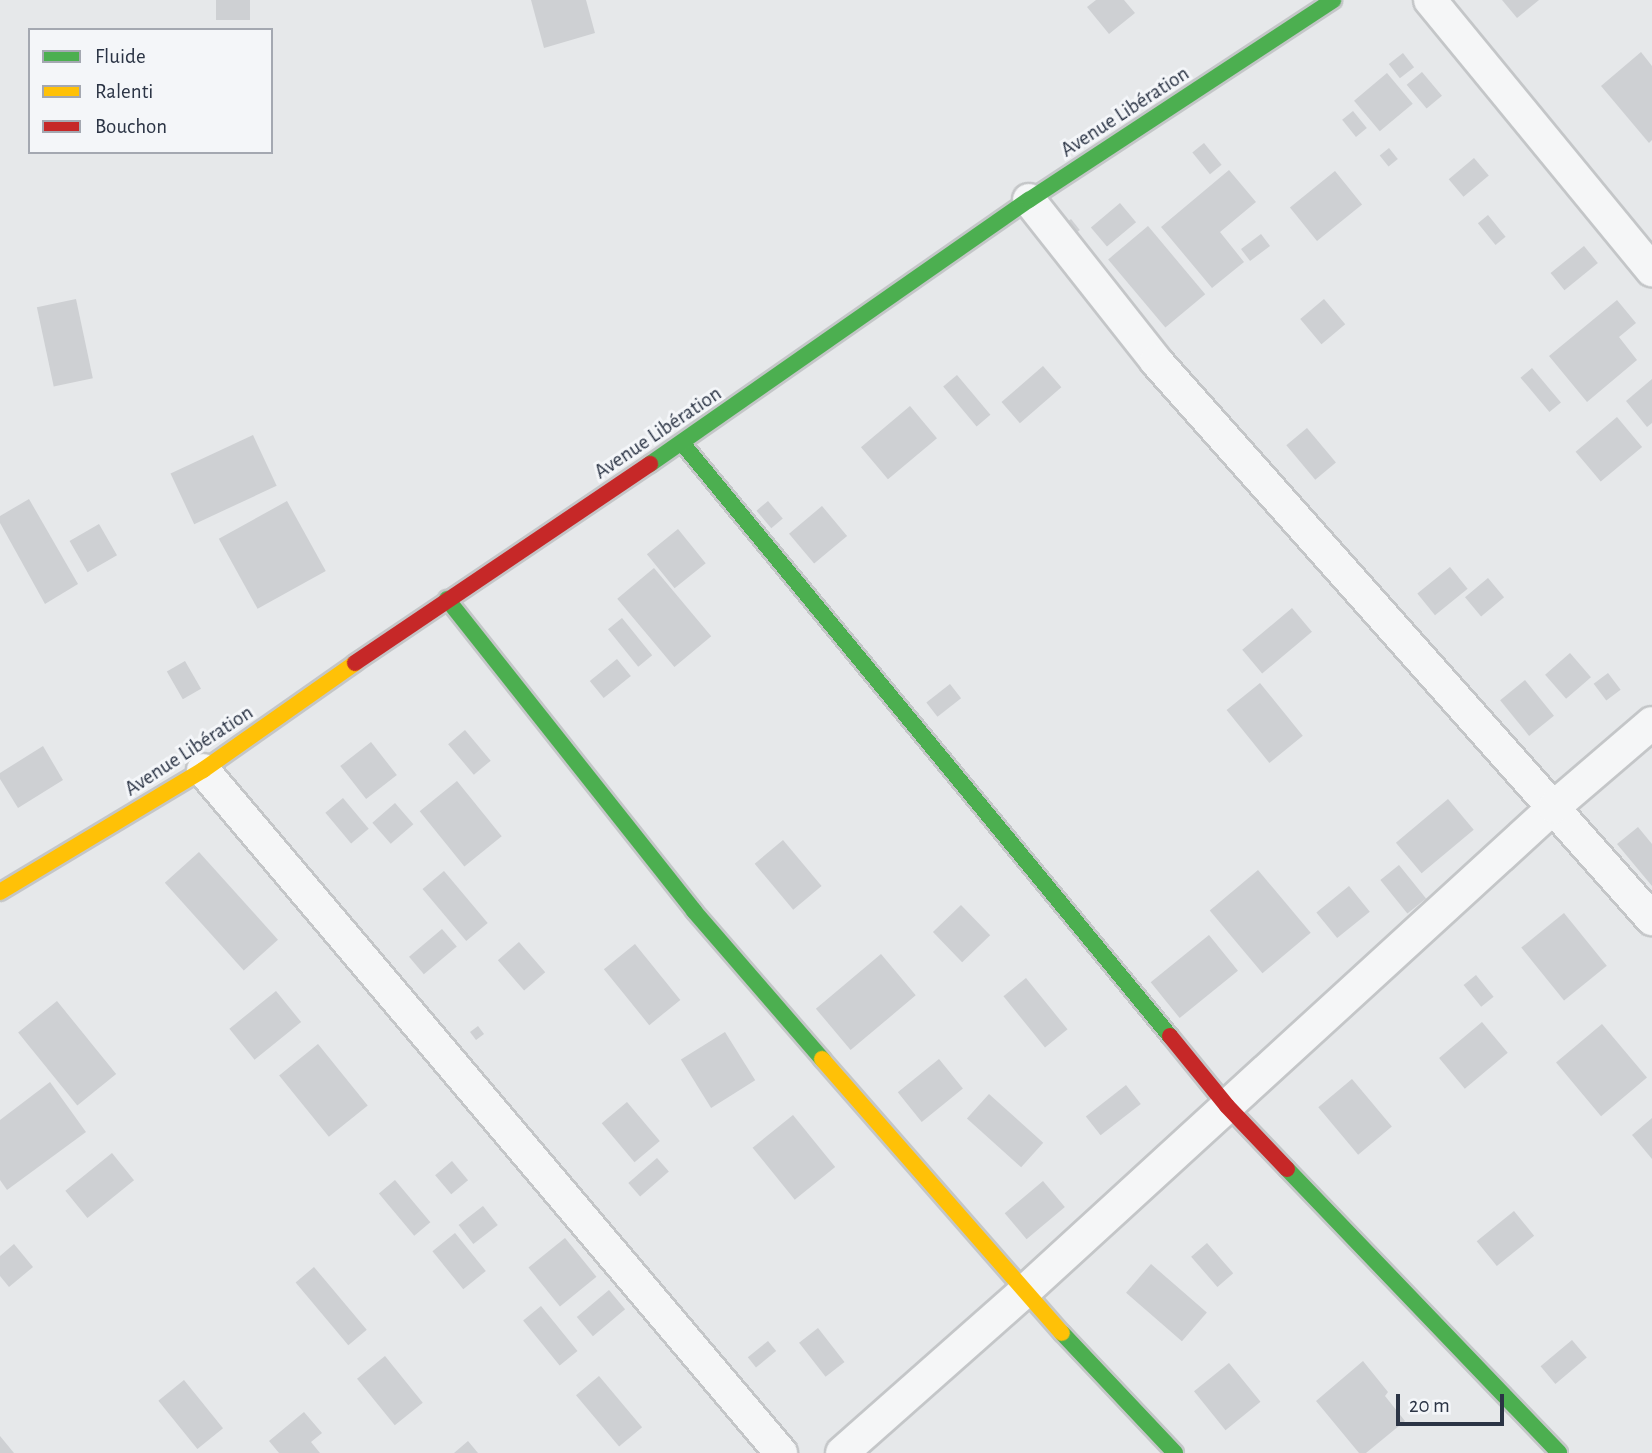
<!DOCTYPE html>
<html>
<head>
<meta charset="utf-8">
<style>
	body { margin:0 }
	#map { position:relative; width:1652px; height:1453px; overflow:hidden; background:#e6e8ea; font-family:"Alegreya Sans",sans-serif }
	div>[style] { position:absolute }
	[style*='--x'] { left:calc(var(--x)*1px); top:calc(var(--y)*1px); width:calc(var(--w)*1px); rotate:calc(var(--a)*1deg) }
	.building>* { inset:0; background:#ced0d3; transform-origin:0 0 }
	.roads { filter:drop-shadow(2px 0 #c4c6c8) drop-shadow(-2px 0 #c4c6c8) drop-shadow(0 2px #c4c6c8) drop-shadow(0 -2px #c4c6c8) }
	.street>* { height:32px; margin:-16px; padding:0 16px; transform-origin:16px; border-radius:16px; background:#f5f6f7 }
	.fast>* { height:16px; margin:-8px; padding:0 8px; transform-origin:8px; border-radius:8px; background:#4caf50 }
	.slow>* { height:16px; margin:-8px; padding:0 8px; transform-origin:8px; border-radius:8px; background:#ffc107 }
	.jam>* { height:16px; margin:-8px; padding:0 8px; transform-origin:8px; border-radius:8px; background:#c62828 }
	span { translate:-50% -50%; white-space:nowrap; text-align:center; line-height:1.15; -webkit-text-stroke:6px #f4f6f9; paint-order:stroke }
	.street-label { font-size:21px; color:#2b3445 }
	.legend { position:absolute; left:28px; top:28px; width:245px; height:126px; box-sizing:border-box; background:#f4f6f9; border:2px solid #a4a8b1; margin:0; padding:9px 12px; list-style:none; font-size:21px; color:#2b3445 }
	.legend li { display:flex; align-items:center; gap:14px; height:35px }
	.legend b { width:35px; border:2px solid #a4a8b1 }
	.scale { position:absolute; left:1396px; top:1394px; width:108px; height:32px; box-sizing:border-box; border:4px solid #2b3445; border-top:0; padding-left:9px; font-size:21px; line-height:24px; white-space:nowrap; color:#2b3445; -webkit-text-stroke:5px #f4f6f9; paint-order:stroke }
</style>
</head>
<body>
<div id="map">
	<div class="building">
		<div style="left:216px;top:0;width:34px;height:20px"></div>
		<div style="clip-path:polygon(531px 0,586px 0,595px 33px,544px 48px)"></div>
		<div style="clip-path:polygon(1096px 0,1124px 0,1135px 13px,1109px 34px,1087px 7px)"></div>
		<div style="clip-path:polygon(1502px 0,1539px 0,1517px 18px)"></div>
		<div style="clip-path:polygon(1641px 52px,1652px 66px,1652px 140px,1649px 143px,1601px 86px)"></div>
		<div style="left:1403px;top:53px;width:18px;height:18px;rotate:52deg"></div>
		<div style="left:1422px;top:72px;width:31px;height:20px;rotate:50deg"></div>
		<div style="left:1387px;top:73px;width:40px;height:43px;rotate:50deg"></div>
		<div style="left:1353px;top:111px;width:22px;height:14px;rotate:51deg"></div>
		<div style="left:1204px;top:143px;width:28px;height:15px;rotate:51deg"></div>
		<div style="left:1389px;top:148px;width:14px;height:12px;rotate:51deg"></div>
		<div style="left:1474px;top:158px;width:23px;height:33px;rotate:50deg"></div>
		<div style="clip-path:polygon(1229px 170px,1256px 202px,1220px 232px,1244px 262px,1212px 288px,1161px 227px)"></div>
		<div style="left:1335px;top:171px;width:43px;height:58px;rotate:51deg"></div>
		<div style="left:1120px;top:203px;width:25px;height:38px;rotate:50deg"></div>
		<div style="left:1488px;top:215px;width:28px;height:13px;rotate:51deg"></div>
		<div style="left:1071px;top:219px;width:14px;height:11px;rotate:51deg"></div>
		<div style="left:1148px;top:226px;width:89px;height:52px;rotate:50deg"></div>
		<div style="left:1261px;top:234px;width:15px;height:25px;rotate:53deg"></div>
		<div style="left:1584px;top:246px;width:22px;height:43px;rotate:51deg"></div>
		<div style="left:76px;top:299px;width:81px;height:40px;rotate:78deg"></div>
		<div style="left:1324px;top:299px;width:33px;height:31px;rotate:50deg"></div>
		<div style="clip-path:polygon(1617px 300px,1636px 323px,1619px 337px,1637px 360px,1587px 402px,1549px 356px)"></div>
		<div style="left:1043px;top:366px;width:28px;height:55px;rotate:49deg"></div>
		<div style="left:1532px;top:368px;width:45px;height:15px;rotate:50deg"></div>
		<div style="left:957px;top:375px;width:52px;height:18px;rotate:50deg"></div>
		<div style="clip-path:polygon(1652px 379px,1652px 423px,1647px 427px,1626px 401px)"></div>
		<div style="left:910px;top:406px;width:42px;height:64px;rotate:50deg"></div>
		<div style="left:1617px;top:417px;width:39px;height:54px;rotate:50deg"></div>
		<div style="left:1307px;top:428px;width:45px;height:27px;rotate:50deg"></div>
		<div style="left:253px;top:435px;width:56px;height:91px;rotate:65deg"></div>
		<div style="clip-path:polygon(29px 499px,78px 584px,45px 604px,0 523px,0 516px)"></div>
		<div style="left:287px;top:501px;width:80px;height:78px;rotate:61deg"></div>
		<div style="left:768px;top:501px;width:23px;height:15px;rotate:50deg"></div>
		<div style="left:822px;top:506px;width:39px;height:43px;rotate:50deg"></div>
		<div style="left:99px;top:524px;width:36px;height:34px;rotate:60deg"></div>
		<div style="left:678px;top:529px;width:44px;height:40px;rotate:51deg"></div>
		<div style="left:1450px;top:567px;width:28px;height:42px;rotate:51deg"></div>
		<div style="left:654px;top:568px;width:89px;height:48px;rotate:50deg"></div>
		<div style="left:1488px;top:578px;width:25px;height:30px;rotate:50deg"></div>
		<div style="left:1292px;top:608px;width:31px;height:65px;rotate:50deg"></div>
		<div style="left:622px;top:618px;width:48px;height:18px;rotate:51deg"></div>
		<div style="left:1570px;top:653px;width:32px;height:33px;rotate:49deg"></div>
		<div style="left:617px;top:659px;width:22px;height:35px;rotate:51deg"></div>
		<div style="left:185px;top:661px;width:32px;height:21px;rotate:60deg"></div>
		<div style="left:1608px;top:673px;width:21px;height:18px;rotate:53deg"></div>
		<div style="left:1525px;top:680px;width:46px;height:32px;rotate:51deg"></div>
		<div style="left:1260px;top:683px;width:68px;height:43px;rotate:51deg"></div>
		<div style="left:950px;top:684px;width:18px;height:30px;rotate:52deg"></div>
		<div style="left:465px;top:730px;width:40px;height:22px;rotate:50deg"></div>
		<div style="left:371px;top:742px;width:42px;height:39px;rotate:52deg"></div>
		<div style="clip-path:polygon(43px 746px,63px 780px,18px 808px,0 779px,0 773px)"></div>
		<div style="left:457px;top:781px;width:71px;height:48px;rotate:51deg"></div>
		<div style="left:343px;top:798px;width:40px;height:23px;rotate:50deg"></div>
		<div style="left:1448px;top:799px;width:40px;height:68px;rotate:50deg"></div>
		<div style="left:395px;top:803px;width:28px;height:30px;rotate:49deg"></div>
		<div style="clip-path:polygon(1638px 827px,1652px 844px,1652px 886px,1617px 844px)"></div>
		<div style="left:783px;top:840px;width:60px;height:37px;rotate:50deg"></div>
		<div style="left:199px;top:852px;width:118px;height:46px;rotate:48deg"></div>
		<div style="left:1399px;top:865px;width:43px;height:24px;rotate:51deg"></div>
		<div style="left:1258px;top:870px;width:82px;height:63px;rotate:50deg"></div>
		<div style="left:444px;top:871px;width:68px;height:28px;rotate:50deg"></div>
		<div style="left:1349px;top:886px;width:33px;height:42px;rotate:51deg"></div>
		<div style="left:961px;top:905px;width:42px;height:39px;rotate:46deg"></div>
		<div style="left:1564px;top:913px;width:68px;height:55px;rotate:51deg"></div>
		<div style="left:442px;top:929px;width:23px;height:43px;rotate:50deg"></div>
		<div style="left:1209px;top:935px;width:46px;height:75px;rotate:51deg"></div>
		<div style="left:519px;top:942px;width:40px;height:28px;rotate:49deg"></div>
		<div style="left:635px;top:944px;width:72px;height:40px;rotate:51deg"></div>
		<div style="left:881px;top:954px;width:54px;height:85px;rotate:50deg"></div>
		<div style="left:1476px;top:975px;width:28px;height:16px;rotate:51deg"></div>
		<div style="left:1026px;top:978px;width:66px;height:29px;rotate:51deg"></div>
		<div style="left:276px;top:991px;width:40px;height:60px;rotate:51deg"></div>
		<div style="left:57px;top:1001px;width:94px;height:50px;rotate:51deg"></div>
		<div style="left:1482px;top:1022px;width:40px;height:56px;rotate:50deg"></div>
		<div style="left:1602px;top:1024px;width:70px;height:60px;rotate:50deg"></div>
		<div style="left:478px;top:1026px;width:10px;height:10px;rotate:53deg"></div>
		<div style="left:725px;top:1032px;width:57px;height:52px;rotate:58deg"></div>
		<div style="left:318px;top:1044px;width:79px;height:50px;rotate:51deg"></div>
		<div style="left:939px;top:1059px;width:38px;height:53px;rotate:51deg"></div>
		<div style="left:1352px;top:1079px;width:62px;height:44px;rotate:50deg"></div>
		<div style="clip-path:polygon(50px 1082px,86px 1132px,7px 1190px,0 1180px,0 1120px)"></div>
		<div style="left:1126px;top:1085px;width:24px;height:51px;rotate:52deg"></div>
		<div style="left:989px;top:1094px;width:73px;height:33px;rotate:42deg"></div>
		<div style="left:627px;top:1102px;width:51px;height:33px;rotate:50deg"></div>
		<div style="left:793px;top:1115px;width:67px;height:52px;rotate:51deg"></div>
		<div style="clip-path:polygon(1652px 1118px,1652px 1159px,1632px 1135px)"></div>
		<div style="left:112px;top:1153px;width:35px;height:60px;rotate:51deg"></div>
		<div style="left:657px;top:1158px;width:18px;height:38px;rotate:49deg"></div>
		<div style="left:452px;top:1161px;width:25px;height:22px;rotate:50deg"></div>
		<div style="left:395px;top:1180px;width:55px;height:21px;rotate:50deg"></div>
		<div style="left:1043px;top:1181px;width:34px;height:50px;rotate:50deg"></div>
		<div style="left:483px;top:1206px;width:24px;height:31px;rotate:52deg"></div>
		<div style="left:1514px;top:1211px;width:32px;height:48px;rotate:51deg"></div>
		<div style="left:455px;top:1233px;width:49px;height:29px;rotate:51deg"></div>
		<div style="left:565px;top:1238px;width:50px;height:47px;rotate:51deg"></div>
		<div style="left:1207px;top:1243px;width:40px;height:21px;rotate:49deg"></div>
		<div style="clip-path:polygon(14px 1244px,33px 1267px,9px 1287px,0 1276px,0 1256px)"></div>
		<div style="left:1151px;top:1264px;width:74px;height:38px;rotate:41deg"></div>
		<div style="left:314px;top:1267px;width:82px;height:24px;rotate:50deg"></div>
		<div style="left:609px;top:1290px;width:25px;height:42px;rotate:50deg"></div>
		<div style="left:541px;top:1306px;width:58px;height:23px;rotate:51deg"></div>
		<div style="left:818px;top:1328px;width:43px;height:24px;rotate:52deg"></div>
		<div style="left:1572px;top:1340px;width:23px;height:41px;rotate:50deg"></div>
		<div style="left:768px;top:1341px;width:13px;height:26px;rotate:51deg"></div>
		<div style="left:385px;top:1356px;width:60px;height:36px;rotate:51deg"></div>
		<div style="clip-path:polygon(1363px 1361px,1388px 1392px,1385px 1396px,1405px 1421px,1366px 1453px,1359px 1453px,1316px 1401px)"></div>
		<div style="left:1229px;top:1363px;width:50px;height:45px;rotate:51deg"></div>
		<div style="left:599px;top:1376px;width:67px;height:30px;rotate:50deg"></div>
		<div style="left:184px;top:1380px;width:62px;height:33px;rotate:51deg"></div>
		<div style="clip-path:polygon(304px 1412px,322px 1433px,311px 1442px,320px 1453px,279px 1453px,269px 1441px)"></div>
		<div style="clip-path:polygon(0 1436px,14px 1453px,0 1453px)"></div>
		<div style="clip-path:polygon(468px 1441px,478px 1453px,454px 1453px)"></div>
	</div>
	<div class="roads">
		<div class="street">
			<div style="--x:1430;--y:0;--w:350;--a:50.6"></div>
			<div style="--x:1029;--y:200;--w:205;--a:51.7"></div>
			<div style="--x:1156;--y:361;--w:747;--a:48.37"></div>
			<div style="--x:203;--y:770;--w:895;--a:49.76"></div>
			<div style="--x:842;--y:1453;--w:243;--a:-41.5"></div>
			<div style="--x:1024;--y:1292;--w:718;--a:-42.46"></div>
			<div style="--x:1554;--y:807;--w:129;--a:-40.6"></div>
		</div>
		<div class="fast">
			<div style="--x:682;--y:443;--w:768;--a:50.55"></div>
			<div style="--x:650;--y:464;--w:462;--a:-34.9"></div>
			<div style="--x:1029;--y:200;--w:364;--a:-33.3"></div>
			<div style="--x:447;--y:599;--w:398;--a:51.6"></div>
			<div style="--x:694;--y:911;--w:196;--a:49.1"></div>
			<div style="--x:1287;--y:1169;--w:393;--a:46.2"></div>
			<div style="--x:1062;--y:1333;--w:165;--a:46.7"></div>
		</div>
		<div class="slow">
			<div style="--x:0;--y:892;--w:237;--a:-31"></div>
			<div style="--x:203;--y:770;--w:186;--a:-35.1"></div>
			<div style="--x:822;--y:1059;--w:364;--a:48.8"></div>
		</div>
		<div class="jam">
			<div style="--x:355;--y:663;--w:356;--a:-34"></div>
			<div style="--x:1170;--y:1036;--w:90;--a:50.8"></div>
			<div style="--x:1227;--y:1106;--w:87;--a:46.4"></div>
		</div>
	</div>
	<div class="street-label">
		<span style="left:1125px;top:112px;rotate:-33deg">Avenue Libération</span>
		<span style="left:658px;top:433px;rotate:-34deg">Avenue Libération</span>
		<span style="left:189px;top:751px;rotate:-33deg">Avenue Libération</span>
	</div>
	<ul class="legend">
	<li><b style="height:9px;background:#4caf50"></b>Fluide</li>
	<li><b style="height:9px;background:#ffc107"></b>Ralenti</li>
	<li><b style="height:9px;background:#c62828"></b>Bouchon</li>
	</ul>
	<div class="scale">20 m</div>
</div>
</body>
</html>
